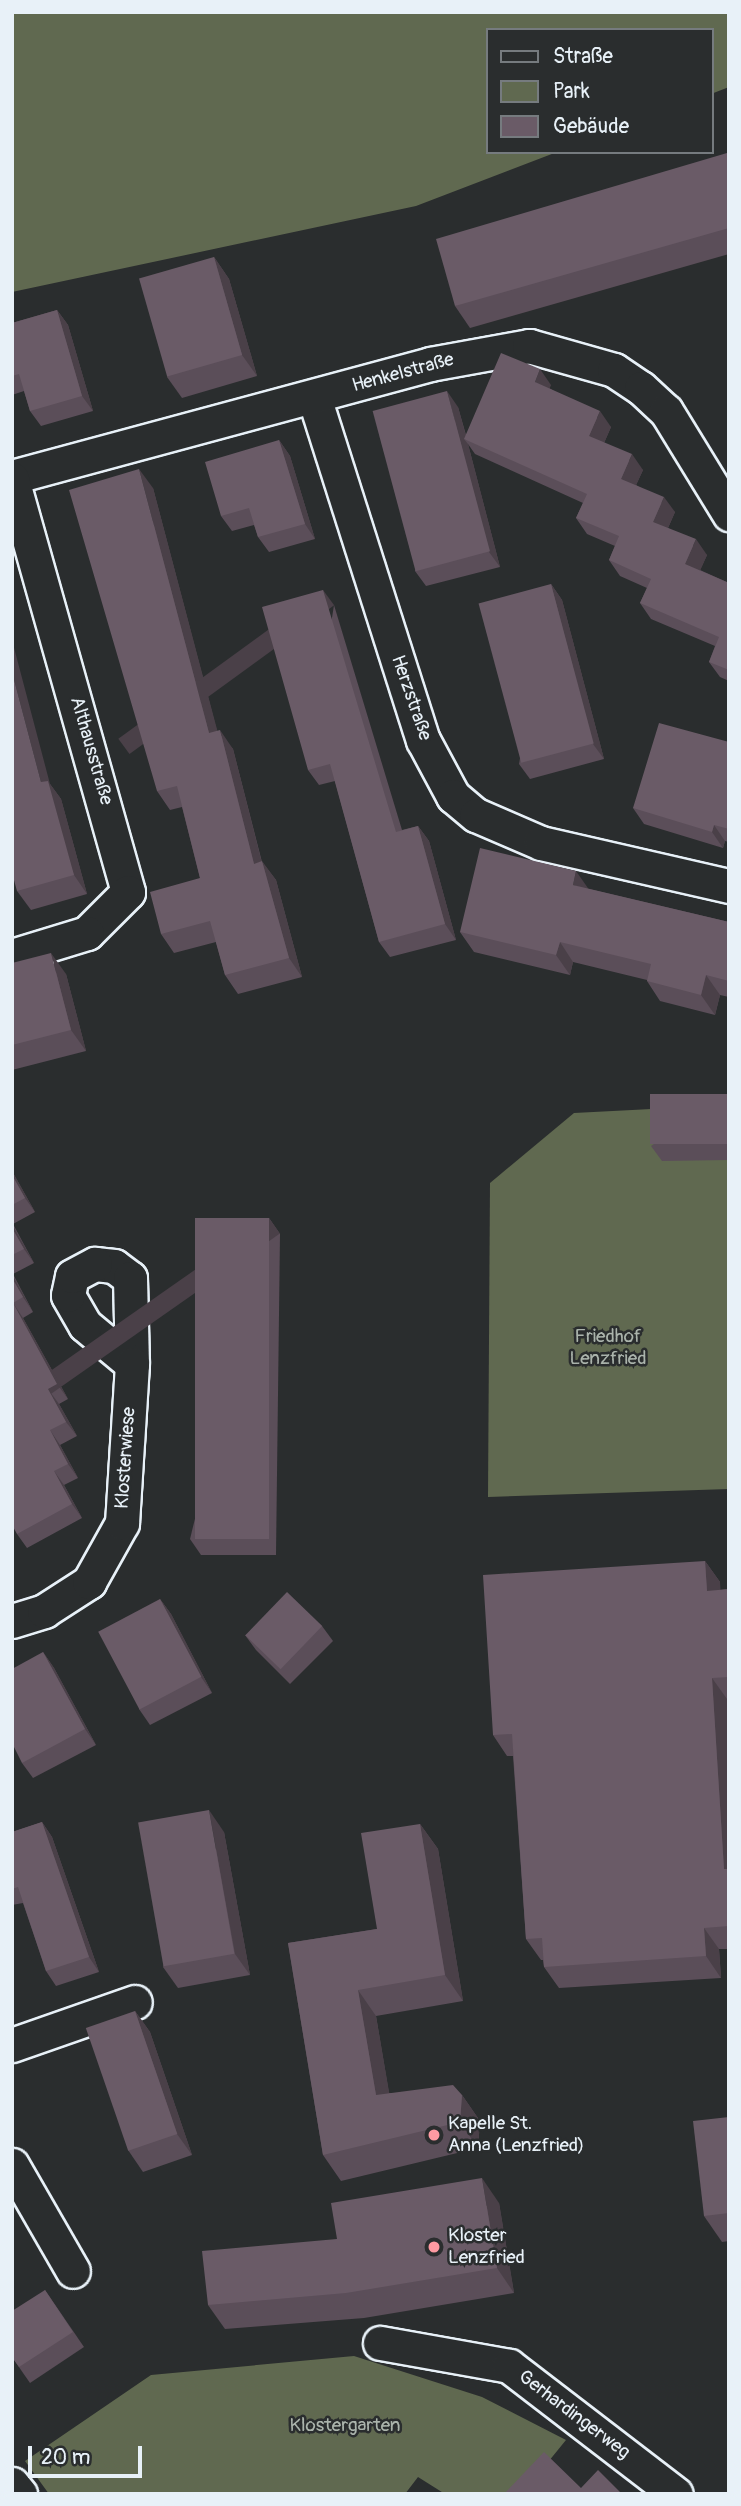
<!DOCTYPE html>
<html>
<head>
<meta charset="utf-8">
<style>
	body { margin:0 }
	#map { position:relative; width:741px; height:2506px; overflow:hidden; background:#2a2d2e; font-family:Pangolin,sans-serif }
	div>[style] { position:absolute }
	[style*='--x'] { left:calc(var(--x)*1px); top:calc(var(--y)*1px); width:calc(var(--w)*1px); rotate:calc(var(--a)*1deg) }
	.green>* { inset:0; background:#606950 }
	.roads { filter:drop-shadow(2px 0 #e8f1f8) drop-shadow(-2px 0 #e8f1f8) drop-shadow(0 2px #e8f1f8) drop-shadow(0 -2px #e8f1f8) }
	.street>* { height:33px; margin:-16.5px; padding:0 16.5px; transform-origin:16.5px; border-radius:16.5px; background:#2a2d2e }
	.wall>* { inset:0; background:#5b4e59 }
	.shaded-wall>* { inset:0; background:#4a4048; transform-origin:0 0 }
	.building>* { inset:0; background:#6a5b67; transform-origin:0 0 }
	.dots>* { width:19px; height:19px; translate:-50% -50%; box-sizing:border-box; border:4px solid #2a2d2e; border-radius:50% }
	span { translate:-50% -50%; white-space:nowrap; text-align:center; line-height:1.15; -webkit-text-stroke:5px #2a2d2e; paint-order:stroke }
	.street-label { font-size:19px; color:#e8f1f8 }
	.park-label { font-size:19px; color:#abb4ac }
	.poi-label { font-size:19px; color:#e8f1f8 }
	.left { translate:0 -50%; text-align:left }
	.frame { position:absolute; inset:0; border:14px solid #e8f1f8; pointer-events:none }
	.legend { position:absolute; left:486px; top:28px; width:228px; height:126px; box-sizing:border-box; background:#2a2d2e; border:2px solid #767b7f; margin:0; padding:9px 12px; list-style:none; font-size:21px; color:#e8f1f8 }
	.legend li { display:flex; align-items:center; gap:14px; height:35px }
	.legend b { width:35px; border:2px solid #767b7f }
	.scale { position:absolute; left:28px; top:2446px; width:114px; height:32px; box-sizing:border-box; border:4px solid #e8f1f8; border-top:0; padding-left:9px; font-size:21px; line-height:24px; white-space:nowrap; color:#e8f1f8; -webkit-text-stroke:5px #2a2d2e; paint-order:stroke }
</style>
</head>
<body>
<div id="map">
	<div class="green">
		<div style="clip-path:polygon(12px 12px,729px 12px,729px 87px,711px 94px,711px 30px,487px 30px,487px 152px,557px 152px,416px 206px,12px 292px)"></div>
		<div style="clip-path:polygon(729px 1105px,729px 1489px,488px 1497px,490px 1183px,574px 1113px)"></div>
		<div style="clip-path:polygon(354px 2356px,482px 2397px,566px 2440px,522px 2494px,445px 2494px,418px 2477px,405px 2494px,49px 2494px,25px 2461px,151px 2375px)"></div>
	</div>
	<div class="roads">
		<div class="street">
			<div style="--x:314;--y:397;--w:360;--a:72.4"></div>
			<div style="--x:423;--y:740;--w:64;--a:61.8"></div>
			<div style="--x:453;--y:796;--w:30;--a:40"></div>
			<div style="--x:476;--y:815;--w:71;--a:23.3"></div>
			<div style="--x:541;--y:843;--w:193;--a:12.9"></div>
			<div style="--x:12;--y:477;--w:433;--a:-15.1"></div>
			<div style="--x:430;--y:364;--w:101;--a:-10.3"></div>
			<div style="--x:529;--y:346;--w:88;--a:15.8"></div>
			<div style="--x:614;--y:370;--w:32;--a:34"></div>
			<div style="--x:641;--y:388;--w:34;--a:43"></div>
			<div style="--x:666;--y:411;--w:121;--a:58.5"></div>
			<div style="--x:12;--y:479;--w:429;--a:74.3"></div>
			<div style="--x:128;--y:892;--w:58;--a:135"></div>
			<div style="--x:87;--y:933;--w:78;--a:163"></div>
			<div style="--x:95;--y:1264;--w:19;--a:6"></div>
			<div style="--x:114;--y:1266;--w:20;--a:37"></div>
			<div style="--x:130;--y:1278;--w:86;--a:88.7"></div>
			<div style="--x:132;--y:1364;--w:61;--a:-140.3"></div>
			<div style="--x:85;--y:1325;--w:34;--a:-120"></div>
			<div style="--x:68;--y:1295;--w:19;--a:-78"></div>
			<div style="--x:72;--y:1276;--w:26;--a:-28"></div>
			<div style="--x:12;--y:1621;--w:34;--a:-17"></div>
			<div style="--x:44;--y:1611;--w:54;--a:-32.8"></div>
			<div style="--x:89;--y:1582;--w:68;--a:-60.8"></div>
			<div style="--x:122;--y:1523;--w:159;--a:-86.4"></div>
			<div style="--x:12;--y:2045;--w:130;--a:-19.3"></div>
			<div style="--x:12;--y:2165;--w:122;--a:60.1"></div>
			<div style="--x:380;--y:2343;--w:131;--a:10.1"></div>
			<div style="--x:509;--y:2366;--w:210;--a:37.5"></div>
			<div style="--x:12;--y:2484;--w:13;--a:51"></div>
		</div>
	</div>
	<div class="wall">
		<div style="clip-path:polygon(729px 153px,729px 254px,470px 328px,455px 306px)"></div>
		<div style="clip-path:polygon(214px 257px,229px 279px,257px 376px,182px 398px,167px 377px)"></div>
		<div style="clip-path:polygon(57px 310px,68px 325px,93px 411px,41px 426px,30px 411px,24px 391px,12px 395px,12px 323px)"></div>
		<div style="clip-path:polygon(551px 385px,549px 388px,611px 427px,604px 443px,643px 470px,636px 485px,675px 512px,668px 528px,707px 555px,700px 570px,729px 583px,729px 681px,720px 677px,709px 662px,715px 646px,651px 619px,640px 603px,647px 588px,620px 576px,609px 560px,615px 546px,587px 534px,576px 518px,583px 503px,475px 454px,468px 444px,500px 567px,426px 586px,415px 571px,458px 407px,466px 435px)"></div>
		<div style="clip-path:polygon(279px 440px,290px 456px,315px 539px,269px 552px,258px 537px,254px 525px,232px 531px,221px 516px)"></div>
		<div style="clip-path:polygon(153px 488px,217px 731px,233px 749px,262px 862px,276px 880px,302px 977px,238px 994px,225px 975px,216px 942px,174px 953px,161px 934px,200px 878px,182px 807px,170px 810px,157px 791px)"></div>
		<div style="clip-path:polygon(551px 584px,562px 600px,604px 759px,530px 779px,519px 764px)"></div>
		<div style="clip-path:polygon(334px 605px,402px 830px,418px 826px,429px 841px,456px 940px,390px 957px,379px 942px,335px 781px,319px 785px,308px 770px)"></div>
		<div style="clip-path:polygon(729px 742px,729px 842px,725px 841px,723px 848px,644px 824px,633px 808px)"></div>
		<div style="clip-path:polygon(50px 784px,61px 799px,87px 894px,31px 910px,17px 891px)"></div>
		<div style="clip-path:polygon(589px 889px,729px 922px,729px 997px,720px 995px,715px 1015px,660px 1001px,647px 981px,647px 980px,573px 962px,570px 975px,474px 952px,460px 932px)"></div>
		<div style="clip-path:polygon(12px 963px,66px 974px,86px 1051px,12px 1070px)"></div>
		<div style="clip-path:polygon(729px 1094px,729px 1160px,662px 1161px,651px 1146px)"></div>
		<div style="clip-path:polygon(12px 1171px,35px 1212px,13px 1224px,34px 1263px,13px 1274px,33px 1312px,23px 1318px,68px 1399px,59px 1404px,77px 1436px,60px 1445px,78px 1478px,64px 1485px,82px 1518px,27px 1548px,17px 1534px,12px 1493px)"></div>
		<div style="clip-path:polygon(269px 1218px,280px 1234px,276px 1555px,201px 1555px,190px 1539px)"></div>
		<div style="clip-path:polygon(705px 1561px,720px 1582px,720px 1590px,729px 1589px,729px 1699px,727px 1699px,729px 1723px,729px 1949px,719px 1949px,721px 1978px,559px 1988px,544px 1967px,543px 1960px,541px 1960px,526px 1939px,513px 1756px,507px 1756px,493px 1735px)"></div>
		<div style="clip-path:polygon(160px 1599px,171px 1614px,212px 1693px,150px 1725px,139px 1709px)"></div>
		<div style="clip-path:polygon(322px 1626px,333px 1641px,290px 1684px,256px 1650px,245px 1635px)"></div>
		<div style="clip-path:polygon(43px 1652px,54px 1668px,96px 1745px,33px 1778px,22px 1763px)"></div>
		<div style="clip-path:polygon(42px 1822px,52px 1837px,99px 1972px,56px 1986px,46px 1971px,23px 1903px,12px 1905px,12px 1832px)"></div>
		<div style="clip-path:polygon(420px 1824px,438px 1849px,463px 2001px,376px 2016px,389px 2093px,462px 2095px,480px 2121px,478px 2148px,341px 2181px,323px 2155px,288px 1943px,377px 1929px)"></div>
		<div style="clip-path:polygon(224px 1832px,250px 1975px,178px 1988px,163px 1967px)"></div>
		<div style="clip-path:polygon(135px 2011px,150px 2032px,192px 2155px,143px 2172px,128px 2150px)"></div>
		<div style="clip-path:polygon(729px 2117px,729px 2241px,722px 2242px,704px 2216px)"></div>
		<div style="clip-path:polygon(499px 2203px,514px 2293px,364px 2318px,225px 2329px,208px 2305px,337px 2239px)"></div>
		<div style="clip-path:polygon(45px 2290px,84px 2347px,30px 2383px,12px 2357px)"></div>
	</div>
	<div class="shaded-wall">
		<div style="clip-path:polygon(214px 257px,229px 279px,257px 376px,242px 355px)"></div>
		<div style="clip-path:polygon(57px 310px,68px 325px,93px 411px,82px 396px)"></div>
		<div style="clip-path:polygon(540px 369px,551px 385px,546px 397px,535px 382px)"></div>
		<div style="clip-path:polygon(447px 391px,458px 407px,467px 440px,464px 439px,468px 444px,500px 567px,489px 552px)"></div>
		<div style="clip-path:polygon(600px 411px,611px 427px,600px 452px,589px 436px)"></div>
		<div style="clip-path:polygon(279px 440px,290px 456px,315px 539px,305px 524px)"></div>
		<div style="clip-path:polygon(632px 454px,643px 470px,632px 494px,621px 479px)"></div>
		<div style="clip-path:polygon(139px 469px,153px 488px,223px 752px,209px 733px)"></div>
		<div style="clip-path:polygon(664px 497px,675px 512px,664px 537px,653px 522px)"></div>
		<div style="clip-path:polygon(696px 539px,707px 555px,696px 580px,685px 564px)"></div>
		<div style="clip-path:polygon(551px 584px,562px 600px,604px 759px,593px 744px)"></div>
		<div style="left:323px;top:590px;width:19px;height:253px;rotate:54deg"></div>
		<div style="clip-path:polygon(12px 640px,50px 784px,61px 799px,87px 894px,74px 875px,41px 782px,12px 672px)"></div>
		<div style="clip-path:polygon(220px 730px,233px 749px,267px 883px,254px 864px)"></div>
		<div style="clip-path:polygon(714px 825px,725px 841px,723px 848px,712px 832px)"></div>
		<div style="clip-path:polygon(418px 826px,429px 841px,456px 940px,445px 924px)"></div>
		<div style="clip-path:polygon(262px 861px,276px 880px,302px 977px,289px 958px)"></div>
		<div style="clip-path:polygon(576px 871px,590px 891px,573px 885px)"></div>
		<div style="clip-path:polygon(560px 942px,573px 962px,570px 975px,556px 955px)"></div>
		<div style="clip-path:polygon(51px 953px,66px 974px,86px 1051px,71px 1030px)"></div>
		<div style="clip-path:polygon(706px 975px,720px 995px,715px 1015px,701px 995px)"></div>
		<div style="clip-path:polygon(12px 1171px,35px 1212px,25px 1198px,12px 1175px)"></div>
		<div style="left:269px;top:1218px;width:19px;height:321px;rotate:55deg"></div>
		<div style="clip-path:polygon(12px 1224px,34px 1263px,24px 1249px,12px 1228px)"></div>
		<div style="clip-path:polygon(12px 1274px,33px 1312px,23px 1297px,12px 1278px)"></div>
		<div style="clip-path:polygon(13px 1303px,23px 1318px,68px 1399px,57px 1384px)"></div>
		<div style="clip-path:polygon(48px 1389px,59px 1404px,77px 1436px,66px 1422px)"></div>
		<div style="clip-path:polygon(50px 1430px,60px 1445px,78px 1478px,68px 1464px)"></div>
		<div style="clip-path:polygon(54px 1471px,64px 1485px,82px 1518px,72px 1504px)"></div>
		<div style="clip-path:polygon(705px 1561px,720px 1582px,722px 1612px,707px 1591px)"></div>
		<div style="clip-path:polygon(160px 1599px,171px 1614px,212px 1693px,201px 1677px)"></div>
		<div style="clip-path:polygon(43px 1652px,54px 1668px,96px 1745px,85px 1729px)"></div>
		<div style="clip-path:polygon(712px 1678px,727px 1699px,729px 1723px,729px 1876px,724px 1869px)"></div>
		<div style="clip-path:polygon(209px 1810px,224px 1832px,250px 1975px,235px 1954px)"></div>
		<div style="clip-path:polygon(42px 1822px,52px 1837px,99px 1972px,89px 1957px)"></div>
		<div style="clip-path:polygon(420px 1824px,438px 1849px,463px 2001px,445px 1975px)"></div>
		<div style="clip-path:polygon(704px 1928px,719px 1949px,721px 1978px,706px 1956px)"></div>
		<div style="clip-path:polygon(358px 1990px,376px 2016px,394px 2121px,376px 2095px)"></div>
		<div style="clip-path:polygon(135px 2011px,150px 2032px,192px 2155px,177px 2134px)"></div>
		<div style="clip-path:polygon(462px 2095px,480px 2121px,478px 2148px,460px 2122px)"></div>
		<div style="clip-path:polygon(482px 2178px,499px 2203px,514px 2293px,497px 2268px)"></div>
	</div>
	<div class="building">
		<div style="clip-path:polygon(727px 153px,729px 153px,729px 228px,455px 306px,436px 239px)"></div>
		<div style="left:214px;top:257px;width:102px;height:78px;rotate:74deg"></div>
		<div style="clip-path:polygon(57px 310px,82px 396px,30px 411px,19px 374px,12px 376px,12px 323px)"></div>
		<div style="clip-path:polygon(501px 353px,540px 369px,535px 382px,600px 411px,589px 436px,632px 454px,621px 479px,664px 497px,653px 522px,696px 539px,685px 564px,729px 583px,729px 670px,709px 662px,719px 637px,640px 603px,651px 579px,609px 560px,619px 536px,576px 518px,587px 494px,464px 439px)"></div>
		<div style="left:447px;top:391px;width:166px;height:77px;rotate:75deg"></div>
		<div style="clip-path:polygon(279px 440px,305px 524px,258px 537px,249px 508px,221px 516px,205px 462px)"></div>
		<div style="clip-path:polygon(139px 469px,209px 733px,220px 730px,254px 864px,262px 861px,289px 958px,225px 975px,210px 921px,161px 934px,150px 892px,200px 878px,177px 786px,157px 791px,69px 490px)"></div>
		<div style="left:551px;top:584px;width:165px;height:75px;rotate:75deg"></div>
		<div style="clip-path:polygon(323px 590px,396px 832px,418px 826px,445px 924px,379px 942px,330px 764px,308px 770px,262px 607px)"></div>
		<div style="clip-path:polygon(12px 672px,41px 782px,48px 781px,74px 875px,17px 891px,12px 873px)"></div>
		<div style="clip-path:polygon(659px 723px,729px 742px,729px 829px,714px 825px,712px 832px,633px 808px)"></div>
		<div style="clip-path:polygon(480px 848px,576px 871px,573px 885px,729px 922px,729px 981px,706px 975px,701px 995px,647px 981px,651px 964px,560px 942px,556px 955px,460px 932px)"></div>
		<div style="clip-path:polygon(51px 953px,71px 1030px,12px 1045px,12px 963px)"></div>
		<div style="left:729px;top:1094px;width:50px;height:79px;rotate:90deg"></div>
		<div style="clip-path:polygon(12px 1175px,25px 1198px,12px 1205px)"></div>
		<div style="left:195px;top:1218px;width:74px;height:321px"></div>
		<div style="clip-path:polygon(12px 1228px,24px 1249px,12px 1255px)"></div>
		<div style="clip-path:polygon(12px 1278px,23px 1297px,13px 1303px,57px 1384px,48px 1389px,66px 1422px,50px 1430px,68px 1464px,54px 1471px,72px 1504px,17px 1534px,12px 1525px)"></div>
		<div style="clip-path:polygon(705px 1561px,707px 1591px,729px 1589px,729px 1677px,712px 1678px,724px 1869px,729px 1869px,729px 1926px,704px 1928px,706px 1956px,544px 1967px,542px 1938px,526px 1939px,512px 1734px,493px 1735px,483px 1575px)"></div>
		<div style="left:287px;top:1592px;width:49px;height:60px;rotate:44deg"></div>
		<div style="left:160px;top:1599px;width:88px;height:70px;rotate:62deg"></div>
		<div style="clip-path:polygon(43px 1652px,85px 1729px,22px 1763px,12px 1743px,12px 1669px)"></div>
		<div style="left:209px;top:1810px;width:146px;height:72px;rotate:80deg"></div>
		<div style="clip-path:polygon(42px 1822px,89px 1957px,46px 1971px,18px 1887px,12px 1889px,12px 1832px)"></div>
		<div style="clip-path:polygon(420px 1824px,445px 1975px,358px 1990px,376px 2095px,453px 2085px,462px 2095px,460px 2122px,323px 2155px,288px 1943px,377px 1929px,361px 1833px)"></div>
		<div style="left:135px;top:2011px;width:130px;height:52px;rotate:71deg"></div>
		<div style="clip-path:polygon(729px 2117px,729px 2213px,704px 2216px,693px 2121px)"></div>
		<div style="clip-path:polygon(482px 2178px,497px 2268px,346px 2293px,208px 2305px,202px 2251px,337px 2239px,331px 2203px)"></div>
		<div style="clip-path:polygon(45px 2290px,73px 2332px,19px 2367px,12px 2357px,12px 2311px)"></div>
		<div style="clip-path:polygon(544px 2452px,581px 2488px,598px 2470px,622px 2494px,504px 2494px)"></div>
	</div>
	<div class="dots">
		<div style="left:434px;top:2135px;background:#ff9aa2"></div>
		<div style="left:434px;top:2247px;background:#ff9aa2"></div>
	</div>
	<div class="street-label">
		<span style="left:403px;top:373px;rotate:-15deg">Henkelstraße</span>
		<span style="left:411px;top:698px;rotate:71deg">Herzstraße</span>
		<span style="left:91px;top:751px;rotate:74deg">Althausstraße</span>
		<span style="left:126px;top:1458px;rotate:-86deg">Klosterwiese</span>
		<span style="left:574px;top:2415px;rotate:37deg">Gerhardingerweg</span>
	</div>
	<div class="park-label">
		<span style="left:608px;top:1348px">Friedhof<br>Lenzfried</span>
		<span style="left:345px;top:2426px">Klostergarten</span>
	</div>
	<div class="poi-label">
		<span class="left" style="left:448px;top:2135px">Kapelle St.<br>Anna (Lenzfried)</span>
		<span class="left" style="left:448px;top:2247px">Kloster<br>Lenzfried</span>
	</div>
	<div class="frame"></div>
	<ul class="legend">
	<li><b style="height:9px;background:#2a2d2e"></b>Straße</li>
	<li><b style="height:19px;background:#606950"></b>Park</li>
	<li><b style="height:19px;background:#6a5b67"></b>Gebäude</li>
	</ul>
	<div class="scale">20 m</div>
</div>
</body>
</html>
